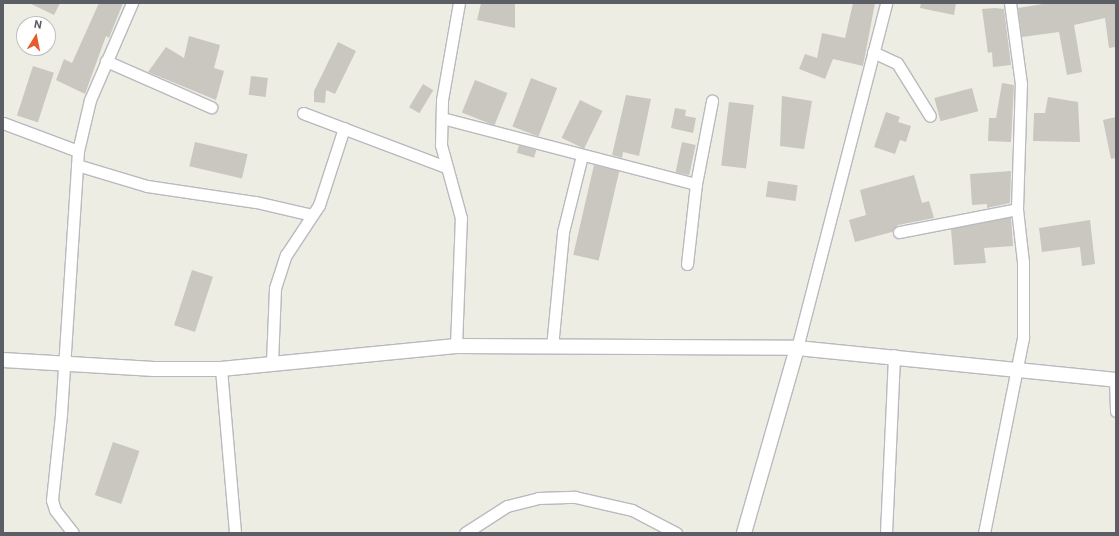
<!DOCTYPE html>
<html>
<head>
<meta charset="utf-8">
<style>
	body { margin:0 }
	#map { position:relative; width:1119px; height:536px; overflow:hidden; background:#eeede3; font-family:Roboto,sans-serif }
	div>[style] { position:absolute }
	[style*='--x'] { left:calc(var(--x)*1px); top:calc(var(--y)*1px); width:calc(var(--w)*1px); rotate:calc(var(--a)*1deg) }
	.building>* { inset:0; background:#c9c7c0; transform-origin:0 0 }
	.roads { filter:drop-shadow(1px 0 #b8babf) drop-shadow(-1px 0 #b8babf) drop-shadow(0 1px #b8babf) drop-shadow(0 -1px #b8babf) }
	.minor>* { height:11px; margin:-5.5px; padding:0 5.5px; transform-origin:5.5px; border-radius:5.5px; background:#fff }
	.tertiary>* { height:14px; margin:-7px; padding:0 7px; transform-origin:7px; border-radius:7px; background:#fff }
	span { translate:-50% -50%; white-space:nowrap; text-align:center; line-height:1.15; -webkit-text-stroke:3px #fff; paint-order:stroke }
	.frame { position:absolute; inset:0; border:4px solid #5b5e64; pointer-events:none }
	.north { position:absolute; left:16px; top:16px; width:40px; height:40px; box-sizing:border-box; background:#fff; border:1px solid #bdbfc1; border-radius:50%; rotate:10deg; font-size:11px; font-weight:700; line-height:16px; text-align:center; color:#5b5e64 }
	.north::after { content:''; display:block; margin:auto; width:14px; height:18px; background:#e85b2f; clip-path:polygon(50% 0,100% 100%,50% 72%,0 100%) }
</style>
</head>
<body>
<div id="map">
	<div class="building">
		<div style="clip-path:polygon(29px 3px,60px 3px,54px 15px)"></div>
		<div style="clip-path:polygon(99px 3px,123px 3px,109px 38px,106px 36px,85px 94px,56px 80px,64px 59px,72px 63px)"></div>
		<div style="clip-path:polygon(481px 3px,515px 3px,515px 28px,477px 20px)"></div>
		<div style="clip-path:polygon(853px 3px,875px 3px,863px 66px,833px 59px,825px 79px,799px 69px,805px 54px,817px 58px,822px 33px,845px 38px)"></div>
		<div style="clip-path:polygon(921px 3px,956px 3px,954px 15px,920px 8px)"></div>
		<div style="clip-path:polygon(1049px 3px,1116px 3px,1116px 47px,1109px 48px,1105px 18px,1074px 25px,1082px 72px,1067px 75px,1059px 32px,1022px 37px,1018px 8px)"></div>
		<div style="clip-path:polygon(995px 8px,1004px 9px,1011px 65px,993px 67px,992px 52px,988px 53px,982px 9px)"></div>
		<div style="clip-path:polygon(189px 36px,220px 45px,214px 68px,224px 71px,216px 100px,148px 72px,166px 47px,184px 58px)"></div>
		<div style="clip-path:polygon(338px 42px,356px 51px,335px 94px,326px 90px,325px 103px,314px 102px,314px 91px)"></div>
		<div style="left:33px;top:66px;width:22px;height:52px;rotate:18deg"></div>
		<div style="left:251px;top:76px;width:17px;height:19px;rotate:7deg"></div>
		<div style="left:531px;top:78px;width:28px;height:52px;rotate:21deg"></div>
		<div style="left:475px;top:80px;width:35px;height:35px;rotate:22deg"></div>
		<div style="clip-path:polygon(1002px 83px,1014px 85px,1011px 142px,988px 141px,989px 118px,996px 118px)"></div>
		<div style="left:423px;top:84px;width:12px;height:27px;rotate:31deg"></div>
		<div style="left:972px;top:88px;width:24px;height:39px;rotate:75deg"></div>
		<div style="clip-path:polygon(626px 95px,651px 99px,639px 156px,623px 152px,622px 158px,612px 155px)"></div>
		<div style="clip-path:polygon(782px 96px,812px 101px,804px 149px,780px 146px)"></div>
		<div style="clip-path:polygon(1048px 97px,1078px 102px,1080px 142px,1033px 141px,1034px 113px,1045px 113px)"></div>
		<div style="left:580px;top:100px;width:25px;height:42px;rotate:26deg"></div>
		<div style="left:729px;top:102px;width:25px;height:64px;rotate:7deg"></div>
		<div style="clip-path:polygon(675px 108px,686px 110px,685px 116px,696px 118px,693px 133px,671px 128px)"></div>
		<div style="clip-path:polygon(886px 112px,900px 117px,898px 122px,911px 126px,906px 142px,900px 140px,895px 154px,874px 147px)"></div>
		<div style="clip-path:polygon(1116px 117px,1116px 158px,1111px 159px,1103px 120px)"></div>
		<div style="left:195px;top:142px;width:54px;height:25px;rotate:13deg"></div>
		<div style="left:682px;top:142px;width:14px;height:31px;rotate:12deg"></div>
		<div style="left:519px;top:145px;width:18px;height:8px;rotate:16deg"></div>
		<div style="left:594px;top:165px;width:26px;height:92px;rotate:13deg"></div>
		<div style="clip-path:polygon(1011px 171px,1010px 203px,987px 208px,987px 204px,972px 205px,970px 174px)"></div>
		<div style="clip-path:polygon(914px 175px,922px 203px,929px 201px,934px 218px,898px 225px,892px 232px,855px 242px,849px 220px,866px 215px,860px 190px)"></div>
		<div style="left:768px;top:181px;width:30px;height:16px;rotate:8deg"></div>
		<div style="clip-path:polygon(1011px 217px,1013px 246px,984px 248px,986px 263px,954px 265px,951px 229px)"></div>
		<div style="clip-path:polygon(1090px 220px,1095px 264px,1082px 266px,1080px 247px,1042px 252px,1039px 228px)"></div>
		<div style="left:192px;top:270px;width:22px;height:58px;rotate:18deg"></div>
		<div style="left:113px;top:442px;width:28px;height:56px;rotate:19deg"></div>
	</div>
	<div class="roads">
		<div class="minor">
			<div style="--x:873;--y:52;--w:26;--a:25"></div>
			<div style="--x:897;--y:63;--w:62;--a:58.1"></div>
			<div style="--x:106;--y:61;--w:115;--a:23.7"></div>
			<div style="--x:303;--y:113;--w:153;--a:20.7"></div>
			<div style="--x:442;--y:118;--w:262;--a:14.6"></div>
			<div style="--x:3;--y:123;--w:80;--a:20.5"></div>
			<div style="--x:77;--y:165;--w:73;--a:16.7"></div>
			<div style="--x:147;--y:186;--w:110;--a:8.4"></div>
			<div style="--x:256;--y:202;--w:57;--a:13.1"></div>
			<div style="--x:899;--y:232;--w:120;--a:-11"></div>
			<div style="--x:687;--y:264;--w:81;--a:-83.6"></div>
			<div style="--x:696;--y:184;--w:85;--a:-79.1"></div>
			<div style="--x:456;--y:346;--w:128;--a:-87.8"></div>
			<div style="--x:461;--y:218;--w:76;--a:-105.3"></div>
			<div style="--x:441;--y:145;--w:45;--a:-88.7"></div>
			<div style="--x:442;--y:100;--w:98;--a:-80.1"></div>
			<div style="--x:552;--y:347;--w:116;--a:-84.5"></div>
			<div style="--x:563;--y:232;--w:79;--a:-76.1"></div>
			<div style="--x:797;--y:348;--w:356;--a:-75.5"></div>
			<div style="--x:272;--y:363;--w:75;--a:-87.7"></div>
			<div style="--x:275;--y:288;--w:35;--a:-72"></div>
			<div style="--x:286;--y:255;--w:60;--a:-56.6"></div>
			<div style="--x:319;--y:205;--w:81;--a:-72"></div>
			<div style="--x:221;--y:369;--w:165;--a:85.1"></div>
			<div style="--x:1115;--y:380;--w:31;--a:88"></div>
			<div style="--x:73;--y:533;--w:29;--a:-128"></div>
			<div style="--x:55;--y:510;--w:10;--a:-107"></div>
			<div style="--x:52;--y:500;--w:86;--a:-84"></div>
			<div style="--x:61;--y:414;--w:264;--a:-86.3"></div>
			<div style="--x:78;--y:151;--w:52;--a:-76.8"></div>
			<div style="--x:90;--y:100;--w:106;--a:-66.6"></div>
			<div style="--x:465;--y:533;--w:50;--a:-32.7"></div>
			<div style="--x:507;--y:506;--w:32;--a:-14"></div>
			<div style="--x:538;--y:498;--w:37;--a:-2"></div>
			<div style="--x:575;--y:497;--w:58;--a:12.8"></div>
			<div style="--x:632;--y:510;--w:50;--a:27.6"></div>
			<div style="--x:886;--y:533;--w:178;--a:-87.4"></div>
			<div style="--x:984;--y:533;--w:200;--a:-78.7"></div>
			<div style="--x:1023;--y:337;--w:75;--a:-90"></div>
			<div style="--x:1023;--y:262;--w:53;--a:-96.5"></div>
			<div style="--x:1017;--y:209;--w:125;--a:-88.2"></div>
			<div style="--x:1021;--y:84;--w:82;--a:-97.7"></div>
		</div>
		<div class="tertiary">
			<div style="--x:3;--y:360;--w:151;--a:3.4"></div>
			<div style="--x:154;--y:369;--w:67;--a:0"></div>
			<div style="--x:221;--y:369;--w:236;--a:-5.6"></div>
			<div style="--x:456;--y:346;--w:341;--a:0.3"></div>
			<div style="--x:797;--y:348;--w:321;--a:5.7"></div>
			<div style="--x:744;--y:533;--w:192;--a:-74"></div>
		</div>
	</div>
	<div class="frame"></div>
	<div class="north">N</div>
</div>
</body>
</html>
